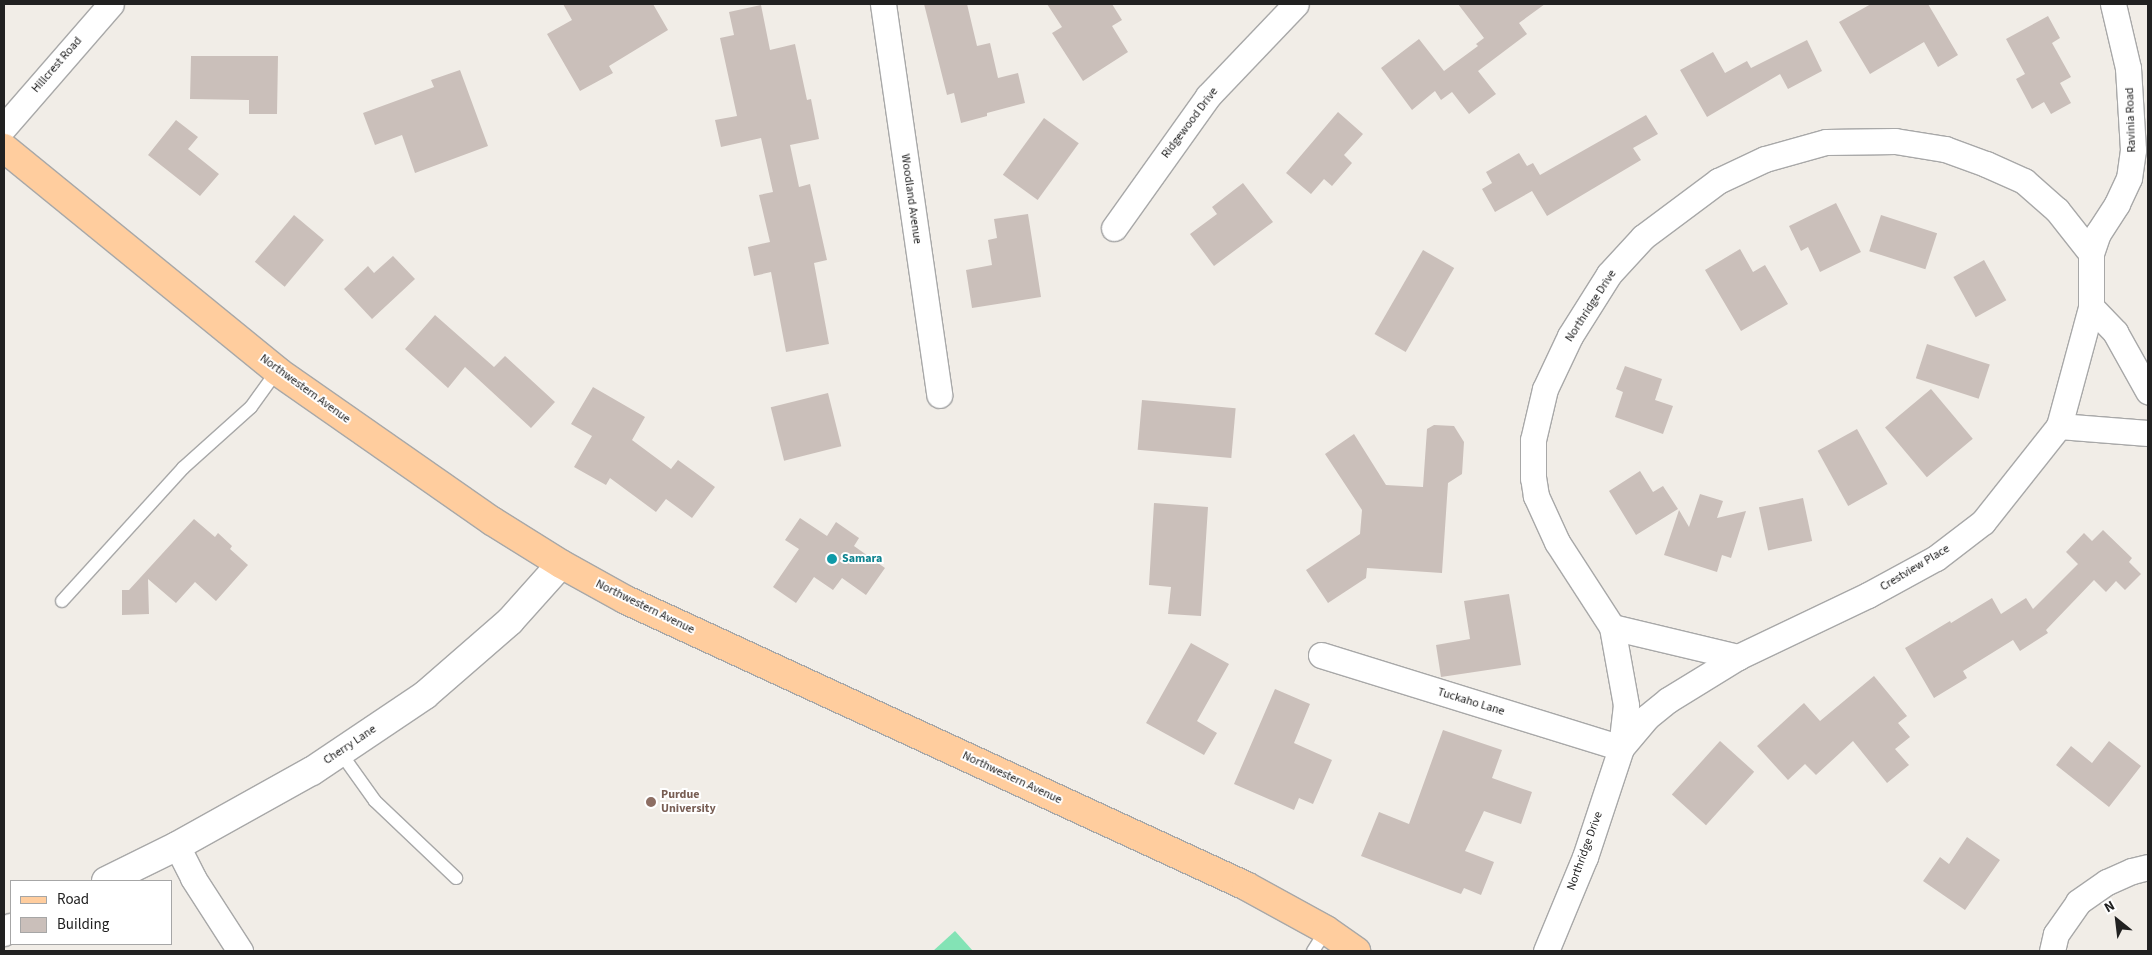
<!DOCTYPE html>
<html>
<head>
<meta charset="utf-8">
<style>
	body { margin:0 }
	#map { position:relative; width:2152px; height:955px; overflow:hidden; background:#f1ede7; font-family:"Source Sans 3",sans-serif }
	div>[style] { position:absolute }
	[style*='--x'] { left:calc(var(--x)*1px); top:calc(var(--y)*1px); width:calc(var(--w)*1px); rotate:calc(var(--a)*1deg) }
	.pitch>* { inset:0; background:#83e3b5 }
	.building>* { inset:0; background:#cabfba; transform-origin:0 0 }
	.roads { filter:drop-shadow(1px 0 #a8a8a8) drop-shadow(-1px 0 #a8a8a8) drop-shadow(0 1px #a8a8a8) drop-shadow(0 -1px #a8a8a8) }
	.service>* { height:12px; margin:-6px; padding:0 6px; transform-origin:6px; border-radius:6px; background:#fff }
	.minor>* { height:25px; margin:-12.5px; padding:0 12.5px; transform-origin:12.5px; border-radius:12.5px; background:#fff }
	.tertiary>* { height:28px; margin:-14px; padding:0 14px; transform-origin:14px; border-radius:14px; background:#fff }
	.primary>* { height:28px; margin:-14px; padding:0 14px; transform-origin:14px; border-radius:14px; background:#ffcd9e }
	.dots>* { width:14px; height:14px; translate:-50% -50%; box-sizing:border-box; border:2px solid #fff; border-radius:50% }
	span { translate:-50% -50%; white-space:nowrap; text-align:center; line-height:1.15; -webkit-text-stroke:4px #fff; paint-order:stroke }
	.street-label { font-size:12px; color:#212121 }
	.culture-label { font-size:12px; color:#0d838f; font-weight:700 }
	.left { translate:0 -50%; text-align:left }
	.education-label { font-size:12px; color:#785e54; font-weight:700 }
	.frame { position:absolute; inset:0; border:5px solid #212121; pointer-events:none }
	.legend { position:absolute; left:10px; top:880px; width:162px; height:65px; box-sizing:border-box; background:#fff; border:1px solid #a6a6a6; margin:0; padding:6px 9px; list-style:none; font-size:15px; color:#212121 }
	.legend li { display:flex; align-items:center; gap:10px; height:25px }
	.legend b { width:25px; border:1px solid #a6a6a6 }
	.north { position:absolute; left:2092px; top:895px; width:50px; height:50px; -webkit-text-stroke:4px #fff; paint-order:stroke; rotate:331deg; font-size:14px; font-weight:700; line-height:20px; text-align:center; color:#212121 }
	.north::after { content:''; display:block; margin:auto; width:18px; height:22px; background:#212121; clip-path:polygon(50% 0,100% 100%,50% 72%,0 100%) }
</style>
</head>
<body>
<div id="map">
	<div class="pitch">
		<div style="clip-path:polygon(955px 931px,973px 951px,933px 951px)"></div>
	</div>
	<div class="building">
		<div style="clip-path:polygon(563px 4px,653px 4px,668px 30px,609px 66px,613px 73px,580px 91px,547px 34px,572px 20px)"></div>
		<div style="clip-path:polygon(924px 4px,967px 4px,977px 46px,990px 43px,998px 78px,1018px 73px,1025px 103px,987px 113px,987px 116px,961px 123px,954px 93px,947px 95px)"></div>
		<div style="clip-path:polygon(1047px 4px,1112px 4px,1122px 20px,1112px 26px,1128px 52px,1083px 81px,1052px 33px,1062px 27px)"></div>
		<div style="clip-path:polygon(1458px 4px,1545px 4px,1519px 23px,1527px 34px,1478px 71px,1496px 94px,1469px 114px,1452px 92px,1441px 100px,1435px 91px,1412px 110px,1381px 68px,1419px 39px,1444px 71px,1478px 46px,1476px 44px,1484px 38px)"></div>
		<div style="clip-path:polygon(1871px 4px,1928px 4px,1958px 55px,1938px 67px,1924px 42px,1870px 74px,1839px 22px)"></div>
		<div style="clip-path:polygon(761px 5px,770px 50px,795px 44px,807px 100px,811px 99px,819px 139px,790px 145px,799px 187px,810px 184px,827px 260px,814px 263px,829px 344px,786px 352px,771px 272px,754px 276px,748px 247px,770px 242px,759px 195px,773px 192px,761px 138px,721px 147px,715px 120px,737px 116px,720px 38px,734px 35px,729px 12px)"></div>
		<div style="clip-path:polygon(2048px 16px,2060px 38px,2052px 43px,2071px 77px,2060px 83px,2071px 103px,2051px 114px,2044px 102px,2032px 109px,2016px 79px,2025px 74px,2006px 39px)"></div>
		<div style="clip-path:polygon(1807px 40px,1822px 71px,1788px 89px,1780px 74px,1707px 117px,1680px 70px,1713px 52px,1725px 73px,1747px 61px,1751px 68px)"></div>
		<div style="clip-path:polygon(191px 56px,278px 56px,277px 114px,249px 114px,249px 100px,190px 99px)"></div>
		<div style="clip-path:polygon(460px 70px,488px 146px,415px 173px,402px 135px,375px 145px,363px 113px,434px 87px,431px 80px)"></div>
		<div style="clip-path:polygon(1338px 112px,1363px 134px,1344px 155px,1352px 163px,1332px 186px,1324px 179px,1311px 194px,1286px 173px)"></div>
		<div style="clip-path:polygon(1646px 115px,1658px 134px,1633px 148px,1641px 160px,1547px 216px,1532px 191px,1495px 212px,1482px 189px,1492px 183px,1486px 172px,1519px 153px,1527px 166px,1533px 163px,1540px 175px)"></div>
		<div style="left:1044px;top:118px;width:43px;height:70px;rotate:36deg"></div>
		<div style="clip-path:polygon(176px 120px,198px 137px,188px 149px,219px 174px,200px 196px,148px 155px)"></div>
		<div style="clip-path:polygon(1243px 183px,1273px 222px,1214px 266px,1190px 234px,1217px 214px,1212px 207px)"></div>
		<div style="clip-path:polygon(1836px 203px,1861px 252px,1820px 272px,1808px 247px,1801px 251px,1789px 226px)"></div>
		<div style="clip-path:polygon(1028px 214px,1041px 297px,972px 308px,966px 270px,992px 265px,988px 240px,997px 238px,994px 219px)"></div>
		<div style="left:294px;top:215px;width:39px;height:61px;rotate:40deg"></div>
		<div style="left:1881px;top:215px;width:59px;height:38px;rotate:18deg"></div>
		<div style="clip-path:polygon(1740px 249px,1753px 272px,1765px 265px,1788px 304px,1741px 331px,1705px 270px)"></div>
		<div style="left:1423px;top:250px;width:36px;height:97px;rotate:30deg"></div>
		<div style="clip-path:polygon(393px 256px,415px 279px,372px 319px,344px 289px,368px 266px,374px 273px)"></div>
		<div style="left:1984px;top:260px;width:46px;height:35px;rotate:61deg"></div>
		<div style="clip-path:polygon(435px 315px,494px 367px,505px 356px,555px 402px,531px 428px,465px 367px,448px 388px,405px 349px)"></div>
		<div style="left:1927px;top:344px;width:66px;height:36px;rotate:18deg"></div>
		<div style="clip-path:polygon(1625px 366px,1662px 379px,1655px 400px,1673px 406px,1663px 434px,1615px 417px,1623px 392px,1616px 389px)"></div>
		<div style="clip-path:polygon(593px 387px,645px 417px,632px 440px,671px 469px,678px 460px,715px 487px,692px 518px,666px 499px,656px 512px,610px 478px,606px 485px,574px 467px,592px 436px,571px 424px)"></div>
		<div style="left:1931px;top:389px;width:65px;height:60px;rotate:50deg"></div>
		<div style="left:828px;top:393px;width:55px;height:59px;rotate:76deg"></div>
		<div style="left:1142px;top:400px;width:94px;height:50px;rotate:5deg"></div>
		<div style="clip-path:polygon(1434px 425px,1454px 426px,1464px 442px,1462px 474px,1448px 483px,1442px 573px,1367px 568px,1366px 578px,1328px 603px,1306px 570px,1360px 534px,1362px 510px,1325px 454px,1354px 434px,1386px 485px,1423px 487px,1427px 429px)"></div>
		<div style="left:1857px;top:429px;width:63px;height:45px;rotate:61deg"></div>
		<div style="clip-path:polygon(1640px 471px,1653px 492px,1663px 486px,1678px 509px,1636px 535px,1609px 491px)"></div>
		<div style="clip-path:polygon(1700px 494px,1723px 501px,1717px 518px,1746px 511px,1731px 558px,1722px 555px,1717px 572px,1664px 555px,1679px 510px,1689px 527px)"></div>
		<div style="left:1803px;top:498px;width:44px;height:45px;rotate:78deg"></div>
		<div style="clip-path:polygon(1154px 503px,1208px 507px,1201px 616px,1168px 614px,1171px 587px,1149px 585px)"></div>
		<div style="clip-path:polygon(800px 518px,827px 536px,836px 522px,859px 538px,854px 546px,885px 568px,866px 595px,842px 578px,833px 590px,814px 577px,796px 603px,773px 587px,799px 549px,785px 540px)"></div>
		<div style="clip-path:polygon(194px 519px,215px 537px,218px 533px,232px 546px,230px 549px,248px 565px,216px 601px,195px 582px,176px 603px,148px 579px,149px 614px,122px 615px,122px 590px,129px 590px)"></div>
		<div style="clip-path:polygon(2103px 530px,2132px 558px,2129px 562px,2141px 574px,2125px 590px,2116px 581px,2106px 592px,2094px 580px,2046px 630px,2048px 633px,2020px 651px,2013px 640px,1963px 671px,1967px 678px,1934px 698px,1905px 648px,1950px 621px,1951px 623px,1992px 598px,2001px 614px,2026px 598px,2033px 609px,2078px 564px,2066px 552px,2084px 533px,2092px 541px)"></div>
		<div style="clip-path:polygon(1509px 594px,1521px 665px,1441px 677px,1436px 645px,1470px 639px,1464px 601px)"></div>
		<div style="clip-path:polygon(1191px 643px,1229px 664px,1197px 721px,1217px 733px,1204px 755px,1146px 723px)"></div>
		<div style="clip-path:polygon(1874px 676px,1907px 716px,1898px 723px,1910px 737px,1895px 749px,1909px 765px,1887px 783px,1853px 741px,1816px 775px,1805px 764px,1788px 780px,1757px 746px,1804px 703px,1820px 721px)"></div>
		<div style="clip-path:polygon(1275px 689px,1310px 704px,1294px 743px,1332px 760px,1313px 804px,1299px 798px,1294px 810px,1234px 784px)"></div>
		<div style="clip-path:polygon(1443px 730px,1502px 750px,1492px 778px,1532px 792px,1521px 824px,1484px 811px,1465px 851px,1494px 862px,1481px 895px,1464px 888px,1461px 894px,1361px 856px,1379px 812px,1409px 824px)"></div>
		<div style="left:1720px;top:741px;width:46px;height:72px;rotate:42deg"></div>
		<div style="clip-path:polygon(2109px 741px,2141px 766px,2109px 807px,2056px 765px,2071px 746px,2092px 763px)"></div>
		<div style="clip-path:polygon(1967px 837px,2000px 860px,1965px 910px,1923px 881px,1940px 857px,1949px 864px)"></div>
	</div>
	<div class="roads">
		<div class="service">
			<div style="--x:62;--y:601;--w:180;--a:-47.7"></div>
			<div style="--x:183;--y:468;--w:91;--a:-41.9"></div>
			<div style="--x:251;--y:407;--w:44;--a:-54.2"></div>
			<div style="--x:340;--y:752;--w:60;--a:54.5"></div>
			<div style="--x:375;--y:801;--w:112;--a:43.5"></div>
			<div style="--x:1313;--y:951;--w:25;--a:-58"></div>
		</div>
		<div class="minor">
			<div style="--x:883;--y:4;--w:395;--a:81.8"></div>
			<div style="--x:2113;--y:4;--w:66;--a:76.8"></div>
			<div style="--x:2128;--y:68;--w:82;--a:86.5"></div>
			<div style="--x:2133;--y:150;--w:28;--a:98"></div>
			<div style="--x:2129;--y:178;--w:29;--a:115"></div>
			<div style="--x:2117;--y:204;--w:35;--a:123"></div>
			<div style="--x:2098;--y:233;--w:21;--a:109"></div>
			<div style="--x:2091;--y:253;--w:54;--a:90"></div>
			<div style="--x:2091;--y:307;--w:35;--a:46"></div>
			<div style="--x:2115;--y:332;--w:68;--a:60.8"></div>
			<div style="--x:4;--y:127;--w:163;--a:-49"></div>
			<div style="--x:1114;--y:228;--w:162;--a:-54.5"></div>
			<div style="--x:1208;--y:96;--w:127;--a:-46.3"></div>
			<div style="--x:2059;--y:426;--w:89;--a:4.5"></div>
			<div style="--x:1612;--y:627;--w:130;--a:13.4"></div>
			<div style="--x:1738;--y:657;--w:144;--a:-25.5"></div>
			<div style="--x:1868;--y:595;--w:77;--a:-28.6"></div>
			<div style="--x:1936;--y:558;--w:59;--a:-37.5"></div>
			<div style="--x:1983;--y:522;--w:122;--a:-51.6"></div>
			<div style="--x:2059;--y:426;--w:123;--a:-74.9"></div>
			<div style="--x:1321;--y:655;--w:314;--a:17.2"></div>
			<div style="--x:1621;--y:748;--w:40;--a:-50"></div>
			<div style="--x:1647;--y:717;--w:27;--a:-39"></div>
			<div style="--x:1668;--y:700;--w:82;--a:-31.6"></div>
			<div style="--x:177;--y:846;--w:36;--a:63"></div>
			<div style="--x:193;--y:878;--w:87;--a:57.2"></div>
			<div style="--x:1546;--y:951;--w:102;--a:-67.5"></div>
			<div style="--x:1585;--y:857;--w:115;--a:-71.7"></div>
			<div style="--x:1621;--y:748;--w:43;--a:-83.4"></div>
			<div style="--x:1626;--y:705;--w:79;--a:-100.2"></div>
			<div style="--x:1612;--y:627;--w:101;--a:-122.9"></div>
			<div style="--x:1557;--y:542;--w:51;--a:-114.5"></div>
			<div style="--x:1536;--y:496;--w:18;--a:-99"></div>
			<div style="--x:1533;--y:478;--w:38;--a:-90"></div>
			<div style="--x:1533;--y:440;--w:52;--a:-76.8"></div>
			<div style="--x:1545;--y:389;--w:59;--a:-64.7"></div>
			<div style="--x:1570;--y:336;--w:73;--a:-57.8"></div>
			<div style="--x:1609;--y:274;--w:50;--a:-47.4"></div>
			<div style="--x:1643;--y:237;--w:94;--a:-36.7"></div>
			<div style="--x:1718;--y:181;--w:52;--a:-25.1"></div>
			<div style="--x:1765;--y:159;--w:63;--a:-15.6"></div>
			<div style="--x:1826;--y:142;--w:69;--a:-0.8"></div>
			<div style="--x:1895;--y:141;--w:51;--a:9.1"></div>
			<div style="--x:1945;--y:149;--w:44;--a:20.1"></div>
			<div style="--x:1986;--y:164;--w:42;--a:24.1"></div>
			<div style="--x:2024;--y:181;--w:44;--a:41.3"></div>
			<div style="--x:2057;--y:210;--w:55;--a:51.7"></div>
			<div style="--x:2052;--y:951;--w:17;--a:-77"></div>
			<div style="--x:2056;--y:934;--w:39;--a:-55"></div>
			<div style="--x:2078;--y:902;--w:35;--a:-35"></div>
			<div style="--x:2107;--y:882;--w:27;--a:-24"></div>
			<div style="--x:2132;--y:871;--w:16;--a:-14"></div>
		</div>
		<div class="tertiary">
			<div style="--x:106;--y:881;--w:79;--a:-26.2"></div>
			<div style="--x:177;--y:846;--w:154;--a:-29.1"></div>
			<div style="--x:312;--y:771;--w:136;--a:-33.9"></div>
			<div style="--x:425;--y:695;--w:113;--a:-41"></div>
			<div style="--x:510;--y:621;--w:76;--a:-48.2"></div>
			<div style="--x:4;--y:932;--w:8;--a:-30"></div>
		</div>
		<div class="primary">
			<div style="--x:4;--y:148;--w:353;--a:39.2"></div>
			<div style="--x:277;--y:371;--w:262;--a:34.9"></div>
			<div style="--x:492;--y:521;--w:81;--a:31.9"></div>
			<div style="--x:561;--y:564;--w:74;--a:29"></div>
			<div style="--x:626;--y:600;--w:683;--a:24.76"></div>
			<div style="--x:1246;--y:886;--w:91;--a:28.8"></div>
			<div style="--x:1326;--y:930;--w:37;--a:35"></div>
		</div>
	</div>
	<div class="dots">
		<div style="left:832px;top:559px;background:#0f9aa8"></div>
		<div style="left:651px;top:802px;background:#8d6e63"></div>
	</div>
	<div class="street-label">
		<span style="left:57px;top:65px;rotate:-49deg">Hillcrest Road</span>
		<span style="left:2131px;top:120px;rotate:-92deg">Ravinia Road</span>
		<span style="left:1190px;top:123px;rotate:-53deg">Ridgewood Drive</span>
		<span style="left:911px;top:199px;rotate:82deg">Woodland Avenue</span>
		<span style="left:1591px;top:306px;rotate:-57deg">Northridge Drive</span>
		<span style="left:305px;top:389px;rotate:36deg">Northwestern Avenue</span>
		<span style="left:1915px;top:568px;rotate:-31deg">Crestview Place</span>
		<span style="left:645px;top:607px;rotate:26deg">Northwestern Avenue</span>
		<span style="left:1471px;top:702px;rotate:17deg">Tuckaho Lane</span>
		<span style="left:350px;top:745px;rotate:-34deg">Cherry Lane</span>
		<span style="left:1012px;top:778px;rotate:25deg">Northwestern Avenue</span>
		<span style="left:1585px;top:851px;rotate:-70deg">Northridge Drive</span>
	</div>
	<div class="culture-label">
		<span class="left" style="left:842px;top:559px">Samara</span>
	</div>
	<div class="education-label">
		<span class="left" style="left:661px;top:802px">Purdue<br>University</span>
	</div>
	<div class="frame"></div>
	<ul class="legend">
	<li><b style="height:6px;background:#ffcd9e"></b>Road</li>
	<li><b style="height:14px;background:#cabfba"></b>Building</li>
	</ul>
	<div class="north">N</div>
</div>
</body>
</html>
